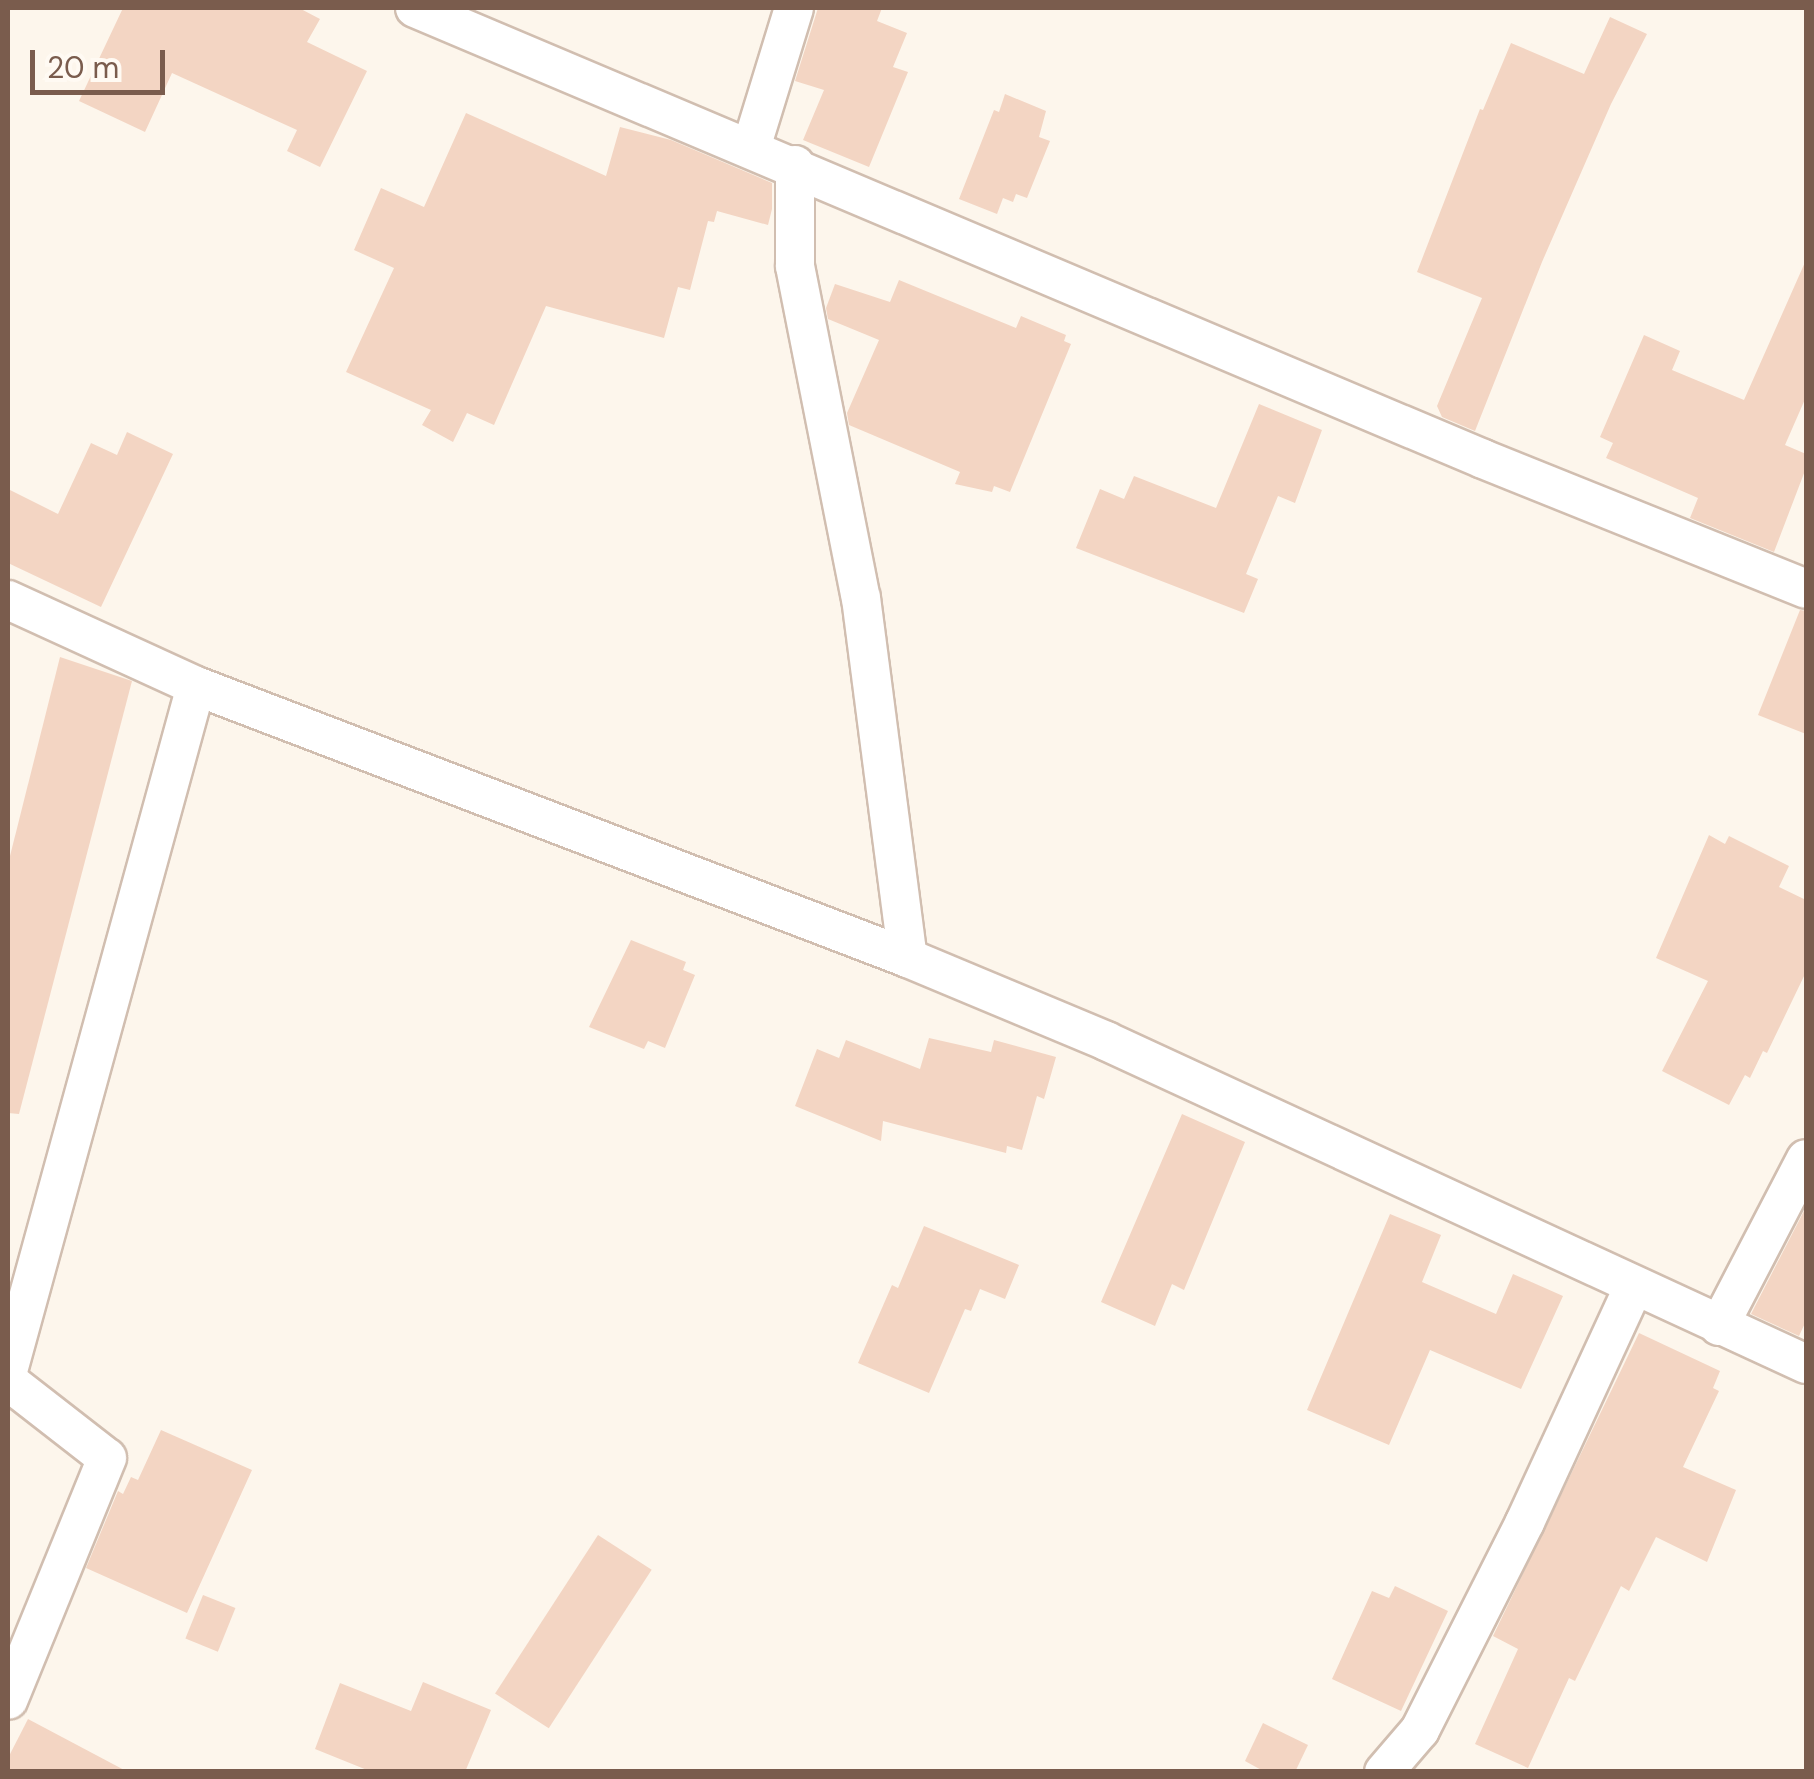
<!DOCTYPE html>
<html>
<head>
<meta charset="utf-8">
<style>
	body { margin:0 }
	#map { position:relative; width:1814px; height:1779px; overflow:hidden; background:#fdf6ec; font-family:"DM Sans",sans-serif }
	div>[style] { position:absolute }
	[style*='--x'] { left:calc(var(--x)*1px); top:calc(var(--y)*1px); width:calc(var(--w)*1px); rotate:calc(var(--a)*1deg) }
	.building>* { inset:0; background:#f3d5c3; transform-origin:0 0 }
	.roads { filter:drop-shadow(2px 0 #d1beb0) drop-shadow(-2px 0 #d1beb0) drop-shadow(0 2px #d1beb0) drop-shadow(0 -2px #d1beb0) }
	.minor>* { height:38px; margin:-19px; padding:0 19px; transform-origin:19px; border-radius:19px; background:#fff }
	span { translate:-50% -50%; white-space:nowrap; text-align:center; line-height:1.15; -webkit-text-stroke:8px #fffaf3; paint-order:stroke }
	.frame { position:absolute; inset:0; border:10px solid #7a5c4d; pointer-events:none }
	.scale { position:absolute; left:30px; top:50px; width:135px; height:45px; box-sizing:border-box; border:5px solid #7a5c4d; border-top:0; padding-left:12px; font-size:30px; line-height:35px; white-space:nowrap; color:#7a5c4d; -webkit-text-stroke:8px #fffaf3; paint-order:stroke }
</style>
</head>
<body>
<div id="map">
	<div class="building">
		<div style="clip-path:polygon(123px 8px,299px 8px,320px 19px,307px 42px,367px 71px,320px 167px,287px 151px,297px 130px,172px 73px,145px 132px,79px 101px)"></div>
		<div style="clip-path:polygon(818px 8px,882px 8px,877px 21px,907px 33px,893px 67px,908px 72px,869px 167px,803px 140px,824px 90px,795px 81px)"></div>
		<div style="clip-path:polygon(1610px 17px,1647px 34px,1611px 104px,1542px 262px,1475px 431px,1442px 417px,1437px 406px,1482px 298px,1417px 272px,1480px 109px,1483px 110px,1511px 43px,1584px 74px)"></div>
		<div style="clip-path:polygon(1005px 94px,1046px 111px,1039px 137px,1050px 141px,1027px 198px,1016px 194px,1013px 202px,1003px 198px,997px 214px,959px 199px,994px 110px,999px 112px)"></div>
		<div style="clip-path:polygon(466px 113px,606px 176px,620px 127px,671px 140px,772px 183px,772px 209px,768px 225px,717px 211px,714px 222px,708px 221px,690px 290px,678px 287px,664px 338px,546px 306px,494px 425px,467px 413px,453px 442px,422px 425px,431px 410px,346px 372px,394px 268px,354px 250px,381px 188px,424px 207px)"></div>
		<div style="clip-path:polygon(1806px 260px,1806px 397px,1785px 445px,1806px 454px,1806px 468px,1774px 552px,1690px 518px,1698px 498px,1606px 458px,1613px 443px,1600px 437px,1644px 335px,1680px 351px,1672px 370px,1744px 400px)"></div>
		<div style="clip-path:polygon(899px 280px,1016px 328px,1021px 316px,1066px 335px,1064px 341px,1071px 344px,1010px 492px,994px 486px,992px 492px,955px 484px,960px 472px,849px 425px,847px 413px,879px 340px,828px 319px,826px 308px,835px 284px,890px 302px)"></div>
		<div style="clip-path:polygon(1259px 404px,1322px 430px,1295px 503px,1278px 496px,1246px 574px,1258px 579px,1244px 613px,1076px 548px,1100px 489px,1124px 499px,1134px 476px,1216px 508px)"></div>
		<div style="clip-path:polygon(127px 432px,173px 454px,101px 607px,8px 563px,8px 489px,58px 514px,91px 443px,117px 455px)"></div>
		<div style="clip-path:polygon(1800px 610px,1806px 611px,1806px 734px,1758px 715px)"></div>
		<div style="clip-path:polygon(60px 657px,132px 681px,19px 1114px,8px 1113px,8px 864px)"></div>
		<div style="clip-path:polygon(1709px 835px,1725px 844px,1729px 836px,1789px 866px,1779px 887px,1806px 900px,1806px 972px,1767px 1053px,1763px 1051px,1750px 1078px,1745px 1075px,1729px 1105px,1662px 1071px,1708px 981px,1656px 958px)"></div>
		<div style="clip-path:polygon(631px 940px,686px 962px,683px 970px,695px 975px,665px 1048px,648px 1041px,644px 1049px,589px 1027px)"></div>
		<div style="clip-path:polygon(929px 1038px,991px 1052px,994px 1040px,1056px 1057px,1044px 1099px,1037px 1096px,1022px 1150px,1007px 1146px,1006px 1153px,883px 1121px,881px 1141px,795px 1106px,817px 1049px,839px 1058px,846px 1040px,920px 1069px)"></div>
		<div style="clip-path:polygon(1182px 1114px,1245px 1142px,1184px 1290px,1172px 1284px,1155px 1326px,1101px 1302px)"></div>
		<div style="clip-path:polygon(1806px 1207px,1806px 1321px,1799px 1336px,1751px 1314px)"></div>
		<div style="clip-path:polygon(1390px 1214px,1441px 1235px,1422px 1282px,1496px 1314px,1513px 1274px,1563px 1296px,1521px 1389px,1430px 1350px,1389px 1445px,1307px 1410px)"></div>
		<div style="clip-path:polygon(924px 1226px,1019px 1265px,1005px 1299px,980px 1289px,971px 1311px,965px 1309px,929px 1393px,858px 1363px,892px 1285px,898px 1288px)"></div>
		<div style="clip-path:polygon(1639px 1333px,1720px 1371px,1713px 1388px,1719px 1391px,1683px 1467px,1736px 1490px,1707px 1562px,1656px 1537px,1629px 1591px,1621px 1586px,1575px 1681px,1569px 1678px,1528px 1768px,1475px 1744px,1518px 1649px,1493px 1636px)"></div>
		<div style="clip-path:polygon(161px 1430px,252px 1470px,187px 1613px,86px 1568px,118px 1491px,123px 1494px,131px 1477px,138px 1480px)"></div>
		<div style="left:598px;top:1535px;width:64px;height:189px;rotate:33deg"></div>
		<div style="clip-path:polygon(1395px 1586px,1448px 1611px,1401px 1711px,1332px 1679px,1372px 1591px,1389px 1598px)"></div>
		<div style="left:203px;top:1595px;width:35px;height:47px;rotate:22deg"></div>
		<div style="clip-path:polygon(423px 1682px,491px 1710px,465px 1772px,372px 1772px,315px 1749px,340px 1683px,411px 1711px)"></div>
		<div style="clip-path:polygon(28px 1719px,128px 1772px,8px 1772px,8px 1758px)"></div>
		<div style="clip-path:polygon(1263px 1723px,1308px 1745px,1295px 1772px,1265px 1772px,1245px 1761px)"></div>
	</div>
	<div class="roads">
		<div class="minor">
			<div style="--x:415;--y:8;--w:1159;--a:22.89"></div>
			<div style="--x:1483;--y:459;--w:348;--a:21.9"></div>
			<div style="--x:751;--y:148;--w:146;--a:-72.9"></div>
			<div style="--x:795;--y:165;--w:101;--a:90"></div>
			<div style="--x:795;--y:266;--w:338;--a:78.8"></div>
			<div style="--x:861;--y:598;--w:363;--a:82.6"></div>
			<div style="--x:8;--y:600;--w:207;--a:24.6"></div>
			<div style="--x:196;--y:686;--w:762;--a:20.91"></div>
			<div style="--x:908;--y:958;--w:215;--a:22.7"></div>
			<div style="--x:1106;--y:1041;--w:771;--a:24.77"></div>
			<div style="--x:1719;--y:1326;--w:188;--a:-62.5"></div>
			<div style="--x:8;--y:1371;--w:710;--a:-74.65"></div>
			<div style="--x:8;--y:1381;--w:125;--a:37.9"></div>
			<div style="--x:107;--y:1458;--w:261;--a:112.2"></div>
			<div style="--x:1384;--y:1772;--w:55;--a:-49.4"></div>
			<div style="--x:1420;--y:1730;--w:233;--a:-63.2"></div>
			<div style="--x:1525;--y:1522;--w:260;--a:-65.2"></div>
		</div>
	</div>
	<div class="frame"></div>
	<div class="scale">20 m</div>
</div>
</body>
</html>
